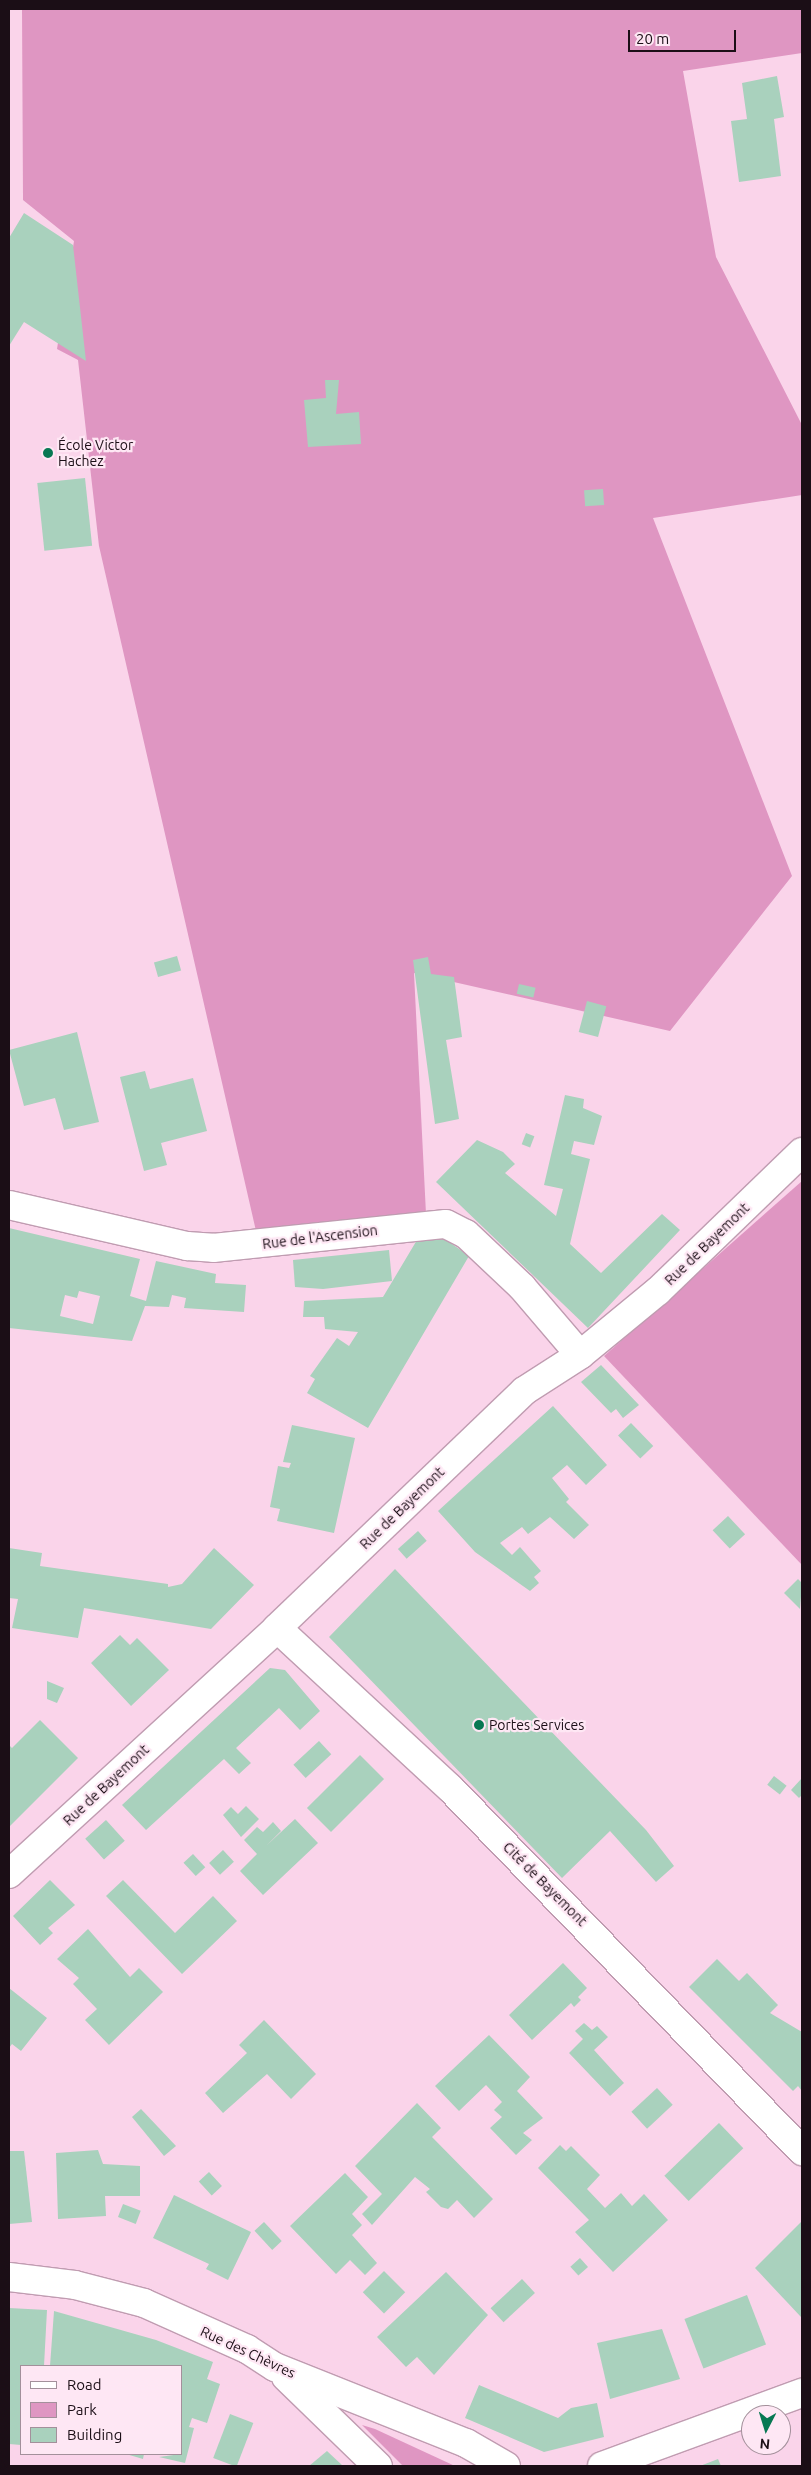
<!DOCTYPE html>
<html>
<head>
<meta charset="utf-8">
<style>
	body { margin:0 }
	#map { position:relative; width:811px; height:2475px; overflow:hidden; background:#fad4ea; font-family:Ubuntu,sans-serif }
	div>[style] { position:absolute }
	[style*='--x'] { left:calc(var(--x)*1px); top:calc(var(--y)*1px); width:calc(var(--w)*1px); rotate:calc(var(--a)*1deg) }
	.green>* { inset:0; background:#df96c2 }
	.building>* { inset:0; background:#a9d1bd; transform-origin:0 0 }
	.roads { filter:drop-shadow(1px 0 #c09cb1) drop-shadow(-1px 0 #c09cb1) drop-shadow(0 1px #c09cb1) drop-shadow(0 -1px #c09cb1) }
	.minor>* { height:28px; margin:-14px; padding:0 14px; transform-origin:14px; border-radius:14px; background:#fff }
	.dots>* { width:14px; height:14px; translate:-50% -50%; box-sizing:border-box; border:2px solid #fee7f4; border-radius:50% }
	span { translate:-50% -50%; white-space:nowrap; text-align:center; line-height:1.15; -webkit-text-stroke:4.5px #fee7f4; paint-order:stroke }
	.poi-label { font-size:14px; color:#1b0e16 }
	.left { translate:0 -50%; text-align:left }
	.street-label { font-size:14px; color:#1b0e16 }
	.frame { position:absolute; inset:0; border:10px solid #1b0e16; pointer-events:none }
	.legend { position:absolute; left:20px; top:2365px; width:162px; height:90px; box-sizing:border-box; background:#fee7f4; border:1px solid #a3909b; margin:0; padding:6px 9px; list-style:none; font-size:15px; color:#1b0e16 }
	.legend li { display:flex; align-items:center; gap:10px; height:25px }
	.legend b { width:25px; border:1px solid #a3909b }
	.north { position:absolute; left:741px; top:2405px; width:50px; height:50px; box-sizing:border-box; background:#fee7f4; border:1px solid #a3909b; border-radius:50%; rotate:185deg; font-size:14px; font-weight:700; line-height:20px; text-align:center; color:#1b0e16 }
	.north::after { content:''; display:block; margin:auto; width:18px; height:22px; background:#087853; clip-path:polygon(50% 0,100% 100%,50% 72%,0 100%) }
	.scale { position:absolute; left:628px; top:30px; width:108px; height:22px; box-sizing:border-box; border:2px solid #1b0e16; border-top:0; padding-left:6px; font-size:15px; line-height:18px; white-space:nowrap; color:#1b0e16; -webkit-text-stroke:4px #fee7f4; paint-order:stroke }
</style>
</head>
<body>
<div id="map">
	<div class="green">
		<div style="clip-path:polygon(22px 9px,802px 9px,802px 53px,683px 71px,716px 257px,802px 425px,802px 495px,653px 518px,792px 876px,670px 1031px,414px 973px,426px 1214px,256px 1231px,99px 546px,78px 360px,57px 349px,74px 241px,23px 200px)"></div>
		<div style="clip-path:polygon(802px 1181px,802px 1565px,604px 1356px)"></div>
		<div style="clip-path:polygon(362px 2425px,375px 2429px,455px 2466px,403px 2466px)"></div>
	</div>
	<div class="building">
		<div style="clip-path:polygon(777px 76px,784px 117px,774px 119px,781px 176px,739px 182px,731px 121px,747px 119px,742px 83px)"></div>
		<div style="clip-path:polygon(24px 213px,73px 245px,86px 361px,24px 322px,9px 346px,9px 238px)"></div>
		<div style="clip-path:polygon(325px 380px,339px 380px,336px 414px,359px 412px,361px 444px,308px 447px,304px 400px,326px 398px)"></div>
		<div style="left:85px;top:478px;width:68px;height:48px;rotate:84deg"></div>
		<div style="left:603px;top:489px;width:16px;height:19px;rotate:86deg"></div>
		<div style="left:177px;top:956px;width:15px;height:24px;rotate:74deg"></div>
		<div style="clip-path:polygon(428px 957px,431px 974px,454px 977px,462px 1037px,446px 1040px,459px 1119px,435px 1124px,413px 960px)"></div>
		<div style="left:519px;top:984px;width:17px;height:10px;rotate:13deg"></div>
		<div style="left:587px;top:1001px;width:20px;height:32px;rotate:15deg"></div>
		<div style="clip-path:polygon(77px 1032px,99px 1122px,64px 1130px,55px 1098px,24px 1106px,9px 1050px)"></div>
		<div style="clip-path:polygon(145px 1071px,150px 1089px,193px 1078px,207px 1131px,161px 1143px,167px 1165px,144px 1171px,120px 1077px)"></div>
		<div style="clip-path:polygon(565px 1095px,584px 1099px,583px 1108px,602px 1116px,594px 1145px,574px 1141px,571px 1154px,590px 1159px,570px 1244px,601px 1273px,662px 1214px,680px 1230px,588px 1328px,436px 1182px,477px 1140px,503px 1152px,515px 1164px,505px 1173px,556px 1216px,563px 1189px,544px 1185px)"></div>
		<div style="left:526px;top:1133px;width:9px;height:12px;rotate:21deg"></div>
		<div style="clip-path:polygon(evenodd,9px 1228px,140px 1259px,130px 1296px,146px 1301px,156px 1261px,216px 1274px,215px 1283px,246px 1285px,244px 1312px,184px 1308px,186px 1298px,172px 1295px,169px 1307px,145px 1306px,132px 1341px,9px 1328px,9px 1228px,79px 1291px,100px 1296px,93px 1324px,60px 1316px,65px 1295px,77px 1298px,79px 1291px)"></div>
		<div style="clip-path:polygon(445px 1239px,469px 1256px,368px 1428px,307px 1393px,315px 1379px,310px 1376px,337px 1338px,349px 1346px,358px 1332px,325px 1329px,324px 1317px,303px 1317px,304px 1301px,383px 1297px,417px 1240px)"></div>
		<div style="clip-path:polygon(389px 1250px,392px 1281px,323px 1289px,295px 1287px,293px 1260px)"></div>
		<div style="clip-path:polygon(601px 1365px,639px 1405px,623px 1418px,616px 1409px,611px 1413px,581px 1382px)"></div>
		<div style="clip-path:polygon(553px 1406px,607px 1465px,586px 1485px,567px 1465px,552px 1478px,569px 1499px,566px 1502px,589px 1525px,574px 1539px,550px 1517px,528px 1534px,522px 1527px,500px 1543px,512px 1555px,520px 1547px,541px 1571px,534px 1577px,539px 1583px,530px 1591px,475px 1552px,438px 1511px)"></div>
		<div style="left:631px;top:1423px;width:32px;height:18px;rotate:46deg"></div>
		<div style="clip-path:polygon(292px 1425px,355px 1438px,334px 1533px,277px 1521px,280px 1509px,270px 1507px,278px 1466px,289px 1468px,291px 1463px,283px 1462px)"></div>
		<div style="left:728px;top:1516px;width:25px;height:21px;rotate:47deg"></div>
		<div style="left:418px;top:1531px;width:13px;height:27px;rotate:48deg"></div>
		<div style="clip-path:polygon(9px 1548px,42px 1553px,40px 1566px,168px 1584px,168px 1587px,182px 1584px,214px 1548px,254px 1585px,211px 1629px,84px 1608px,78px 1638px,12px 1628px,18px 1599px,9px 1598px)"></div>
		<div style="clip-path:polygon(395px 1569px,646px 1830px,674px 1866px,656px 1882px,610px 1831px,562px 1878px,329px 1637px)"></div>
		<div style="clip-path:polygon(798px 1579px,802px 1583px,800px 1609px,784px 1593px)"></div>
		<div style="clip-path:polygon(120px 1635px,130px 1645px,137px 1638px,169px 1670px,131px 1706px,91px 1663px)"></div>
		<div style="clip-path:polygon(270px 1668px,285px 1670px,320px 1711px,300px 1730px,279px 1708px,236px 1748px,251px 1763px,239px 1774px,224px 1759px,146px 1830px,122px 1805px)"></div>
		<div style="clip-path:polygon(47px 1681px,64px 1688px,57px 1703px,47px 1699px)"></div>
		<div style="clip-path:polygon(40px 1720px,78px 1758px,9px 1827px,9px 1745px,12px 1748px)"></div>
		<div style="left:319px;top:1741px;width:18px;height:35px;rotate:47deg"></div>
		<div style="left:360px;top:1755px;width:34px;height:75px;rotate:45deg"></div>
		<div style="left:774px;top:1776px;width:16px;height:11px;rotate:38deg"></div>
		<div style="clip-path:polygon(802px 1778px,802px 1795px,799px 1798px,791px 1790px)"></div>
		<div style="clip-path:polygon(246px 1806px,259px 1819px,241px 1837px,223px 1815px,231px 1807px,238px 1814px)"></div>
		<div style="clip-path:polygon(295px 1819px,318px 1843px,263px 1895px,240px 1871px,257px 1854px,244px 1840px,257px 1827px,263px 1832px,273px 1822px,281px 1831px,266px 1846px)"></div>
		<div style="left:106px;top:1820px;width:28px;height:28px;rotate:48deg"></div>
		<div style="left:223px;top:1850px;width:16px;height:19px;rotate:47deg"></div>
		<div style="left:193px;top:1854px;width:18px;height:13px;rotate:47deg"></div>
		<div style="clip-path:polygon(50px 1880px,75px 1905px,48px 1928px,53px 1933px,40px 1945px,13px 1916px)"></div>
		<div style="clip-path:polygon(123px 1880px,175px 1933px,213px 1896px,237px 1921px,182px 1974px,106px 1896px)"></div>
		<div style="clip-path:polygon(88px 1929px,130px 1977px,139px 1968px,163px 1992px,109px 2045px,85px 2020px,97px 2009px,73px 1984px,79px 1978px,57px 1959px)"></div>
		<div style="clip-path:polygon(717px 1959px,739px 1981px,747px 1973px,778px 2005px,770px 2013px,802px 2032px,802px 2091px,798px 2086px,793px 2091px,689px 1987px)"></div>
		<div style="clip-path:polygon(563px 1963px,587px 1988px,578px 1997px,581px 2000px,574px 2007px,571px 2003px,532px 2040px,509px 2015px)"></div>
		<div style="clip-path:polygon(9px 1988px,47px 2018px,21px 2051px,12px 2044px,9px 2048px)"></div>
		<div style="clip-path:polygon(264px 2020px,316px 2074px,291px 2099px,267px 2074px,223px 2113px,205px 2093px,247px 2053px,239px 2045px)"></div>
		<div style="clip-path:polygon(584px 2023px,592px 2030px,597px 2026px,608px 2037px,594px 2050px,624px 2083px,610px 2096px,569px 2053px,583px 2039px,575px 2031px)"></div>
		<div style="clip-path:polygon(489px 2035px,530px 2077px,517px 2091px,543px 2118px,523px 2133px,532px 2140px,516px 2155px,490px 2128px,502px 2117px,494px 2110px,502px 2102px,486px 2085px,459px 2111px,435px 2086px)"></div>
		<div style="left:657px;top:2088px;width:23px;height:35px;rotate:47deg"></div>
		<div style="clip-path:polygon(417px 2103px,441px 2128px,432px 2137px,493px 2199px,474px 2218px,457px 2200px,448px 2209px,441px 2207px,426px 2192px,430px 2189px,415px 2177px,372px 2225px,362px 2214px,382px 2194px,355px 2166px)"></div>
		<div style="clip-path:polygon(141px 2109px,176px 2146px,164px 2156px,132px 2117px)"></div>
		<div style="left:719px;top:2123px;width:35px;height:76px;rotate:46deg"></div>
		<div style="clip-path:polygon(560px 2145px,566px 2151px,571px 2146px,600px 2175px,587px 2189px,605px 2208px,621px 2193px,632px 2206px,644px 2194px,668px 2220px,613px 2272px,575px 2232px,589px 2220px,538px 2168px)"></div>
		<div style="clip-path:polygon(98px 2150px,103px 2164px,140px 2166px,140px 2196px,105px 2196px,106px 2216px,58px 2219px,56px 2153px)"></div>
		<div style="clip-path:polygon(9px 2151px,24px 2151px,32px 2222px,9px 2224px)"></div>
		<div style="left:209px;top:2172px;width:19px;height:14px;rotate:47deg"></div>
		<div style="clip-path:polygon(345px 2173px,368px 2197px,352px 2214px,362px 2225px,352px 2235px,377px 2263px,365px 2275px,350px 2260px,336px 2274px,290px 2226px)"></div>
		<div style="clip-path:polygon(174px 2195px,251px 2232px,228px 2280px,206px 2269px,209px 2264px,153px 2238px)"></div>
		<div style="left:123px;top:2204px;width:19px;height:14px;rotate:21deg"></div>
		<div style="clip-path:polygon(802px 2221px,802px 2316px,801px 2317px,755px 2268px)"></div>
		<div style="left:264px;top:2222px;width:26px;height:13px;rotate:47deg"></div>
		<div style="left:580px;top:2258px;width:12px;height:13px;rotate:48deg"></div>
		<div style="left:384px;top:2271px;width:30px;height:30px;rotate:45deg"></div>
		<div style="clip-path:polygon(446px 2272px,488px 2315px,434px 2375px,417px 2357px,406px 2367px,377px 2337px)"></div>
		<div style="left:522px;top:2279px;width:19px;height:43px;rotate:47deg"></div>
		<div style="left:747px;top:2295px;width:53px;height:67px;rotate:69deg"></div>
		<div style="clip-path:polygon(9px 2308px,47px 2310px,44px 2366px,21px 2366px,21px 2445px,9px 2444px)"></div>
		<div style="clip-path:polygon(54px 2311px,156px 2340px,213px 2362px,207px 2379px,220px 2384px,207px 2423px,192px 2418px,189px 2427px,194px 2428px,185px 2463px,159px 2457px,181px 2454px,181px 2366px,50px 2366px)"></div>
		<div style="clip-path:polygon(662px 2329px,680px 2379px,610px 2399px,597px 2343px)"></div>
		<div style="clip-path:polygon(479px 2385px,558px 2418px,571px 2408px,597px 2403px,604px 2437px,544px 2452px,465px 2418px)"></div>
		<div style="left:230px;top:2414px;width:25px;height:47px;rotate:21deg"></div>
		<div style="clip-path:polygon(327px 2451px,343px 2466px,309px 2466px)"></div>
		<div style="clip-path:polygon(126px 2454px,144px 2454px,143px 2459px)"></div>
		<div style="clip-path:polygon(718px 2459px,721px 2466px,700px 2466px)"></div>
	</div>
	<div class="roads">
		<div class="minor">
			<div style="--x:9;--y:1205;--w:183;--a:13"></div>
			<div style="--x:187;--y:1246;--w:26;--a:4"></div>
			<div style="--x:213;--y:1248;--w:234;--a:-5.9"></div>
			<div style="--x:446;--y:1224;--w:22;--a:27"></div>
			<div style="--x:466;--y:1234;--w:77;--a:43.4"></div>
			<div style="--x:522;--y:1287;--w:89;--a:49.5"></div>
			<div style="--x:277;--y:1628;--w:236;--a:42.8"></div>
			<div style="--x:450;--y:1788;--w:506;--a:45.88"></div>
			<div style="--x:9;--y:1874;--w:364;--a:-42.5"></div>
			<div style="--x:277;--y:1628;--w:342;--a:-43.8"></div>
			<div style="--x:524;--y:1391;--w:67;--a:-32.7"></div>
			<div style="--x:580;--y:1355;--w:101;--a:-39.4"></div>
			<div style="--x:658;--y:1291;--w:200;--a:-44"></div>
			<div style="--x:9;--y:2277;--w:66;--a:6.9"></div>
			<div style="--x:75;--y:2285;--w:71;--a:14.6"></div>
			<div style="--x:144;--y:2303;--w:113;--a:24.1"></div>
			<div style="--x:247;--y:2349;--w:33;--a:33"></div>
			<div style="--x:275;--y:2367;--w:206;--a:21.7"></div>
			<div style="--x:466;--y:2443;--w:46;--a:29.9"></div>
			<div style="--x:286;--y:2377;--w:128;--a:44.1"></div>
			<div style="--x:602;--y:2466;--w:213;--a:-20.1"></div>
		</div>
	</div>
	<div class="dots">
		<div style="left:48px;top:453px;background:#087853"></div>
		<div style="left:479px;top:1725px;background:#087853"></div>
	</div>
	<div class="poi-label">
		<span class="left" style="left:58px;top:453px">École Victor<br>Hachez</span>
		<span class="left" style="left:489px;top:1725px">Portes Services</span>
	</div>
	<div class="street-label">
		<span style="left:320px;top:1237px;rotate:-7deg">Rue de l'Ascension</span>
		<span style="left:707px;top:1244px;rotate:-44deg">Rue de Bayemont</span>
		<span style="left:402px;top:1508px;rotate:-44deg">Rue de Bayemont</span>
		<span style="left:106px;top:1785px;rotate:-43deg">Rue de Bayemont</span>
		<span style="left:545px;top:1884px;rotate:45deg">Cité de Bayemont</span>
		<span style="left:248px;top:2352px;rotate:25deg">Rue des Chèvres</span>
	</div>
	<div class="frame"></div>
	<ul class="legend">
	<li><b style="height:6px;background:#fff"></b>Road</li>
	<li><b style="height:14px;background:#df96c2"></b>Park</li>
	<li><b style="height:14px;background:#a9d1bd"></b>Building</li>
	</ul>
	<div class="north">N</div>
	<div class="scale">20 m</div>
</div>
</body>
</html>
